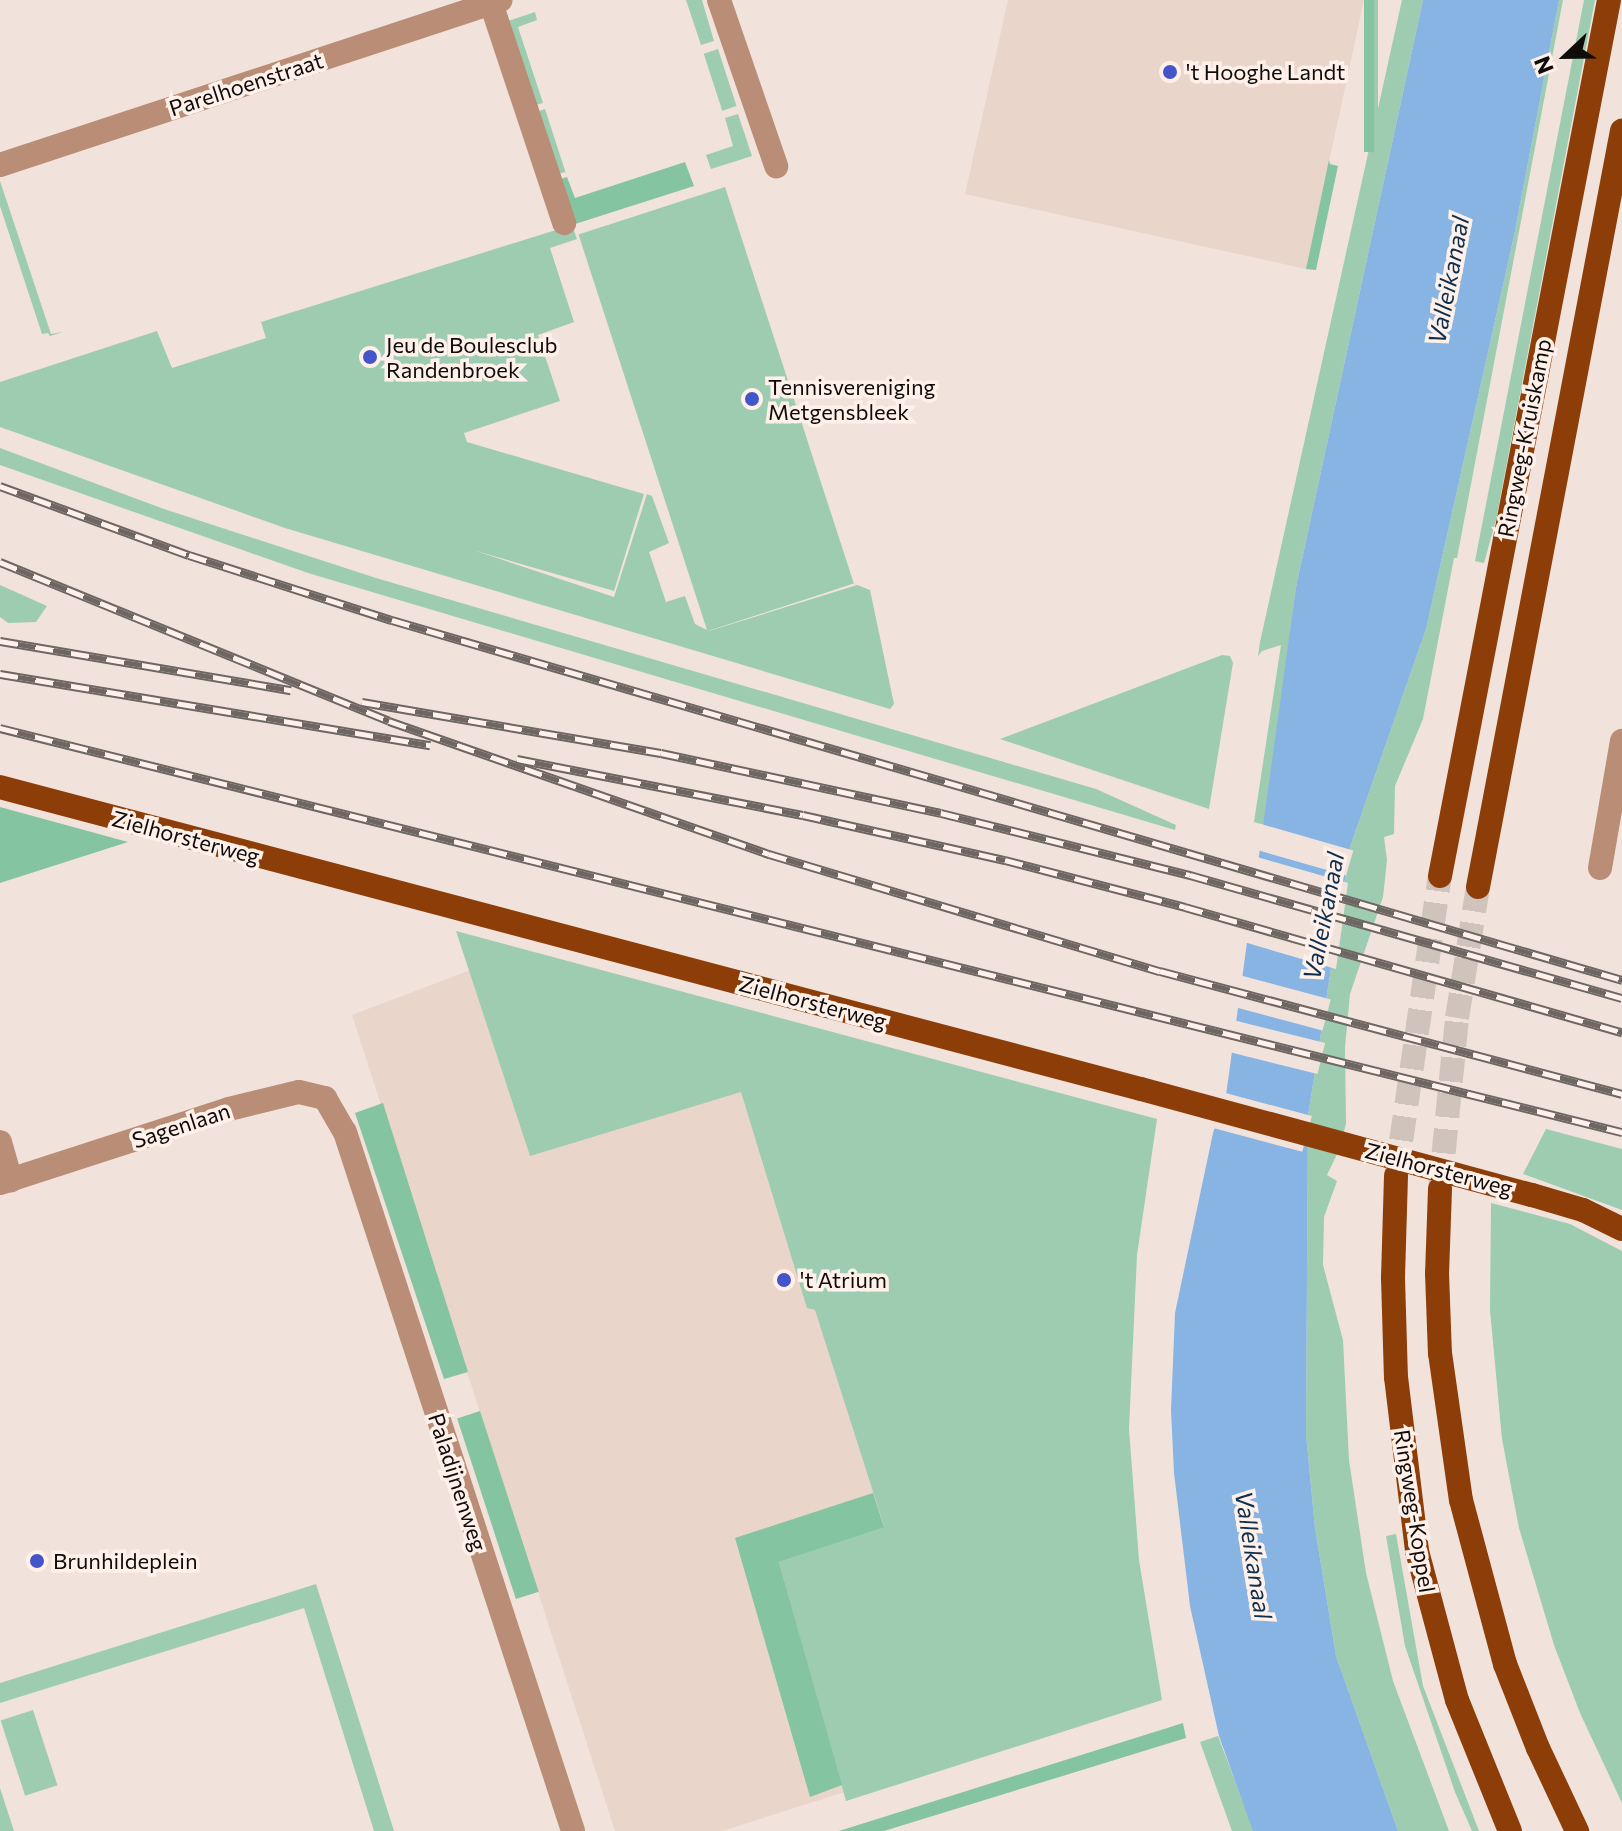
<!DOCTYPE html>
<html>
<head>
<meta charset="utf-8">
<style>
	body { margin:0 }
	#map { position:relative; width:1622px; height:1831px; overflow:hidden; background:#f1e3dc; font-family:Commissioner,sans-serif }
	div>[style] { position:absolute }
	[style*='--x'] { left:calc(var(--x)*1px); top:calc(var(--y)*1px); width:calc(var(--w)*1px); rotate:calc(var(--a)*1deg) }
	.built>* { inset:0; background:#ead5cb }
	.green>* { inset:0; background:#9dccb0; transform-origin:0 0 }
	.forest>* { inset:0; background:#85c4a0; transform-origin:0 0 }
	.water>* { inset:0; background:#87b4e3 }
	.pier>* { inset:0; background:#f1e3dc; transform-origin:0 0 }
	.major-tunnel>* { height:24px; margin-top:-12px; transform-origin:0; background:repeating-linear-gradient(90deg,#cfc3bc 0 24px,transparent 0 36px) }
	.minor>* { height:24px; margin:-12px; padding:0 12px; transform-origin:12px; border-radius:12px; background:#ba8d76 }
	.major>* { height:24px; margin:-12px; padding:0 12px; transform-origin:12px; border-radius:12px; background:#8d3e08 }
	.rail>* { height:9px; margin-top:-4.5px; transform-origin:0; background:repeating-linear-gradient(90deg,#fff1ea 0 18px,#6e6662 0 36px); box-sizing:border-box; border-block:2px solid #6e6662 }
	.major-bridge>* { height:24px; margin:-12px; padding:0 12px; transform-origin:12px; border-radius:12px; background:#8d3e08 }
	.dots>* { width:22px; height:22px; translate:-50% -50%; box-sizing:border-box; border:4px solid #fff1ea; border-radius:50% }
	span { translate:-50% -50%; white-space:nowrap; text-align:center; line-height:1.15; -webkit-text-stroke:7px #fff1ea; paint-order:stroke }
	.poi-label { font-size:22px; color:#0f0b09 }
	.left { translate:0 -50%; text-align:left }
	.street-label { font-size:22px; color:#0f0b09 }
	.water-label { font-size:24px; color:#0e2f4e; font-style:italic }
	.north { position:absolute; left:1526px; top:16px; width:80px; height:80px; -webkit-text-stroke:6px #fff1ea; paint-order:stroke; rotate:248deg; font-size:22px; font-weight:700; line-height:32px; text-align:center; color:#0f0b09 }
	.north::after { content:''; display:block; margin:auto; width:28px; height:36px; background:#0f0b09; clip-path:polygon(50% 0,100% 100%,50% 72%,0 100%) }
</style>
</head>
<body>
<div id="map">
	<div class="built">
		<div style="clip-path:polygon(1008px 0,1364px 0,1306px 269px,965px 194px)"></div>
		<div style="clip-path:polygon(502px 958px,1146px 1131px,1118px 1429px,1153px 1694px,722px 1831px,615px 1831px,352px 1015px)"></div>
	</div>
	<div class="green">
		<div style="clip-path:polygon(686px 0,702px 0,714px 41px,701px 45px)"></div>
		<div style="left:1374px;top:0;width:4px;height:151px"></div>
		<div style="clip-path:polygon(1402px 0,1423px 0,1296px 587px,1265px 825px,1254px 822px,1281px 645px,1262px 651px,1258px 656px,1260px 642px)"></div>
		<div style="clip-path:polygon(1559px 0,1563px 0,1457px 558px,1454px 558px,1423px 719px,1395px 786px,1394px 834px,1384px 837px,1387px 860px,1383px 897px,1350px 994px,1345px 1047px,1346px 1124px,1339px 1150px,1327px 1175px,1337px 1181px,1324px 1217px,1323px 1265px,1343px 1340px,1349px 1460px,1366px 1573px,1393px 1681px,1449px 1831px,1398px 1831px,1336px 1656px,1315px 1528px,1306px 1434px,1308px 1116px,1350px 847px,1426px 629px,1514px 236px)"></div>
		<div style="clip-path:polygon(1584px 0,1595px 0,1496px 520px,1484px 563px,1475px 561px)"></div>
		<div style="clip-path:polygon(535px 12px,537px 20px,518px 27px,543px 103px,532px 106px,505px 22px)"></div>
		<div style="left:718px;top:49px;width:60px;height:15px;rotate:72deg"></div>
		<div style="left:545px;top:109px;width:66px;height:11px;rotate:72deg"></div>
		<div style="clip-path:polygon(738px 114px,752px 156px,711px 169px,706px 155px,733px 146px,725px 118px)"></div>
		<div style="clip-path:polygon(0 181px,51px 334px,63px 332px,50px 336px,48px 333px,42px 334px,0 206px)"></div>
		<div style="left:725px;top:187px;width:417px;height:154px;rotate:72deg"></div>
		<div style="clip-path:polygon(572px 225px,577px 239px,550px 248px,574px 322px,538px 335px,560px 401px,464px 433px,467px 442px,644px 494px,614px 591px,473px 550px,614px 597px,647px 494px,652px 496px,669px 543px,649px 552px,666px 602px,685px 596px,695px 624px,709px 631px,857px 585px,870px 590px,894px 704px,890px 709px,285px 528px,0 427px,0 382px,157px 331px,172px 368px,266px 338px,261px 322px)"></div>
		<div style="clip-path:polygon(0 448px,164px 509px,376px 578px,1096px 789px,1176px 825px,1175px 830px,308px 573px,0 465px)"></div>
		<div style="clip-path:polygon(0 585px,47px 606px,36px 622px,8px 623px,0 617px)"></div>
		<div style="clip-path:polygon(1222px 655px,1230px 656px,1233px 663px,1209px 809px,1000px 739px)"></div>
		<div style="clip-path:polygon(456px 931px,1157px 1119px,1137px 1255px,1129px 1429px,1139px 1560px,1162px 1700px,846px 1801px,779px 1562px,884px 1526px,815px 1310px,807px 1308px,741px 1092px,530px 1156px)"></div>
		<div style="clip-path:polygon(1546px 1129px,1622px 1149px,1622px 1210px,1523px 1174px)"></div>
		<div style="clip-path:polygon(1491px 1203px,1570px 1224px,1622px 1251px,1622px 1803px,1580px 1713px,1554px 1645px,1519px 1528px,1502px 1439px,1490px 1310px)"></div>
		<div style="clip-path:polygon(1396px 1534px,1423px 1686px,1479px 1831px,1472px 1831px,1455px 1792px,1405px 1646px,1386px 1536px)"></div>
		<div style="clip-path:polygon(316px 1584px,394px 1831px,374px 1831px,304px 1608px,0 1703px,0 1683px)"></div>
		<div style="left:33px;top:1710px;width:79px;height:34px;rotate:72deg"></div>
		<div style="clip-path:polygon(1218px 1736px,1254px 1831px,1232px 1831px,1200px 1742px)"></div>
		<div style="clip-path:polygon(0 1788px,14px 1831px,0 1831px)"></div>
	</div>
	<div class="forest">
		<div style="left:1364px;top:0;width:10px;height:152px"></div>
		<div style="clip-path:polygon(1329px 160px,1330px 164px,1338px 166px,1316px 270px,1306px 269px)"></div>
		<div style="clip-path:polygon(685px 162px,694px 186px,572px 225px,557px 180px,567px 177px,575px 198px)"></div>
		<div style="clip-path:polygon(0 807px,128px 842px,0 883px)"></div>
		<div style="clip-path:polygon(383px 1103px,468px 1372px,444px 1379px,355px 1113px)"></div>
		<div style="left:480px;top:1411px;width:190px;height:24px;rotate:72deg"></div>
		<div style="clip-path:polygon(873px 1493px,884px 1527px,779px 1562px,842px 1785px,810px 1797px,735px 1538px)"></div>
		<div style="clip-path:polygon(1183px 1723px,1186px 1738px,884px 1831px,839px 1831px)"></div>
	</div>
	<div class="water">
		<div style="clip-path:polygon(1423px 0,1559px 0,1514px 236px,1426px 629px,1350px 847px,1308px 1116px,1306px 1434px,1315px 1528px,1336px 1656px,1398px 1831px,1253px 1831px,1219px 1736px,1190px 1606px,1174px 1473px,1171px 1410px,1175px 1313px,1213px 1133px,1226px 1095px,1296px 587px)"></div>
	</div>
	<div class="pier">
		<div style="left:1261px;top:824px;width:96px;height:26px;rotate:16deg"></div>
		<div style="clip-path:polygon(1257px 857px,1348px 883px,1336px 969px,1244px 942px)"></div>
		<div style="left:1239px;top:975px;width:95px;height:32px;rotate:15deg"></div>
		<div style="left:1233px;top:1020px;width:95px;height:32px;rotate:14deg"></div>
		<div style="left:1222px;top:1092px;width:93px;height:37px;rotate:15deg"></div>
	</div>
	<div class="major-tunnel">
		<div style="--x:1396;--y:1176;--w:303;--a:-81.7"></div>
		<div style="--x:1440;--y:1189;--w:172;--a:-84.3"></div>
		<div style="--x:1457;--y:1018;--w:133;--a:-80.9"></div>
	</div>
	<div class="minor">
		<div style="--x:719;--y:0;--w:176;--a:71"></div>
		<div style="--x:491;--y:3;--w:232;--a:71.6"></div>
		<div style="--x:0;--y:165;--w:527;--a:-18.23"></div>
		<div style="--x:1600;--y:868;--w:129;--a:-80.2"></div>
		<div style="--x:0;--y:1142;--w:40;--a:74"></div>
		<div style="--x:0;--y:1183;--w:241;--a:-17.9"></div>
		<div style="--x:229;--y:1109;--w:72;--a:-13.7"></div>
		<div style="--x:299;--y:1092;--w:27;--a:13"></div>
		<div style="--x:325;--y:1098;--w:39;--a:60"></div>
		<div style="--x:345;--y:1132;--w:735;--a:71.93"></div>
	</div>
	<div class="major">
		<div style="--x:0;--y:787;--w:1180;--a:14.83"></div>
		<div style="--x:1440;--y:876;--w:892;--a:-79.08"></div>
		<div style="--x:1478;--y:887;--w:770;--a:-79.22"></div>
		<div style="--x:1396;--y:1176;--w:102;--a:91.7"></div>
		<div style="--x:1393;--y:1278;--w:99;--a:88.3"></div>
		<div style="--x:1396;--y:1377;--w:175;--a:83.1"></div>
		<div style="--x:1417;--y:1551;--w:154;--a:75"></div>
		<div style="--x:1457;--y:1700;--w:141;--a:68"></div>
		<div style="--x:1440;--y:1189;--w:84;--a:92"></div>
		<div style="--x:1437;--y:1273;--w:80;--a:87.9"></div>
		<div style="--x:1440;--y:1353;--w:148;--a:81.9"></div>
		<div style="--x:1461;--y:1500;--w:170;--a:75"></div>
		<div style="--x:1505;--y:1664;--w:90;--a:68.6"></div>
		<div style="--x:1538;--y:1748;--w:92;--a:64.8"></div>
		<div style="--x:1532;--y:1195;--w:53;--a:16.4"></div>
		<div style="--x:1583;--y:1210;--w:43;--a:26"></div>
	</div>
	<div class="rail">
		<div style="--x:0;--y:486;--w:201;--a:20.1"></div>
		<div style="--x:189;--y:555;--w:213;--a:17.8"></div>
		<div style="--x:392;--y:620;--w:1282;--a:16.31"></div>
		<div style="--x:0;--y:562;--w:420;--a:22.2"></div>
		<div style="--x:389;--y:721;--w:403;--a:19.3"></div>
		<div style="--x:769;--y:854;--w:408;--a:16.7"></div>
		<div style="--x:1160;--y:971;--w:478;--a:14.9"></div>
		<div style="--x:0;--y:641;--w:295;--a:9.6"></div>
		<div style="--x:0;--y:674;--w:436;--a:9.4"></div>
		<div style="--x:362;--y:702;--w:303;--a:9.7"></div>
		<div style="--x:661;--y:753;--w:286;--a:12.1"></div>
		<div style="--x:941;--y:813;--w:257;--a:14"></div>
		<div style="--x:1190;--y:875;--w:449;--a:15.9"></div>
		<div style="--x:0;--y:728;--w:1672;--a:13.99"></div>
		<div style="--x:517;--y:759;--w:291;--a:11.1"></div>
		<div style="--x:803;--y:815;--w:207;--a:12.6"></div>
		<div style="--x:1005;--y:860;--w:186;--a:14.6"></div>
		<div style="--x:1185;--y:907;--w:455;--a:16"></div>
	</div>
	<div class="major-bridge">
		<div style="--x:1141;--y:1089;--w:405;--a:15.2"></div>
	</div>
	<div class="dots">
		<div style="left:1170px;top:72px;background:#4355c9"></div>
		<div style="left:370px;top:357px;background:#4355c9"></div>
		<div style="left:752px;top:399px;background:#4355c9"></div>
		<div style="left:784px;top:1280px;background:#4355c9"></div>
		<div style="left:37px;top:1561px;background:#4355c9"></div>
	</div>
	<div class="poi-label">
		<span class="left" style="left:1186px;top:72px">'t Hooghe Landt</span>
		<span class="left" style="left:386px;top:357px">Jeu de Boulesclub<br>Randenbroek</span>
		<span class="left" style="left:768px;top:399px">Tennisvereniging<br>Metgensbleek</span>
		<span class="left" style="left:800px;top:1280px">'t Atrium</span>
		<span class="left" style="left:53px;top:1561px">Brunhildeplein</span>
	</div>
	<div class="street-label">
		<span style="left:246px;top:84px;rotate:-18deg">Parelhoenstraat</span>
		<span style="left:1524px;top:438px;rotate:-79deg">Ringweg-Kruiskamp</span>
		<span style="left:186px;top:837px;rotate:15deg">Zielhorsterweg</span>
		<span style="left:813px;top:1002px;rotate:15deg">Zielhorsterweg</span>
		<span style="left:181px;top:1125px;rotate:-18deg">Sagenlaan</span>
		<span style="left:1439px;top:1169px;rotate:15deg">Zielhorsterweg</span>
		<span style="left:458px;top:1482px;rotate:72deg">Paladijnenweg</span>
		<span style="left:1415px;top:1511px;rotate:81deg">Ringweg-Koppel</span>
	</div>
	<div class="water-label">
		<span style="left:1448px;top:280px;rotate:-79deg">Valleikanaal</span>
		<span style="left:1323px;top:916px;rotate:-79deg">Valleikanaal</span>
		<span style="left:1254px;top:1555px;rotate:81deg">Valleikanaal</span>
	</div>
	<div class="north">N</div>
</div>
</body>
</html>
